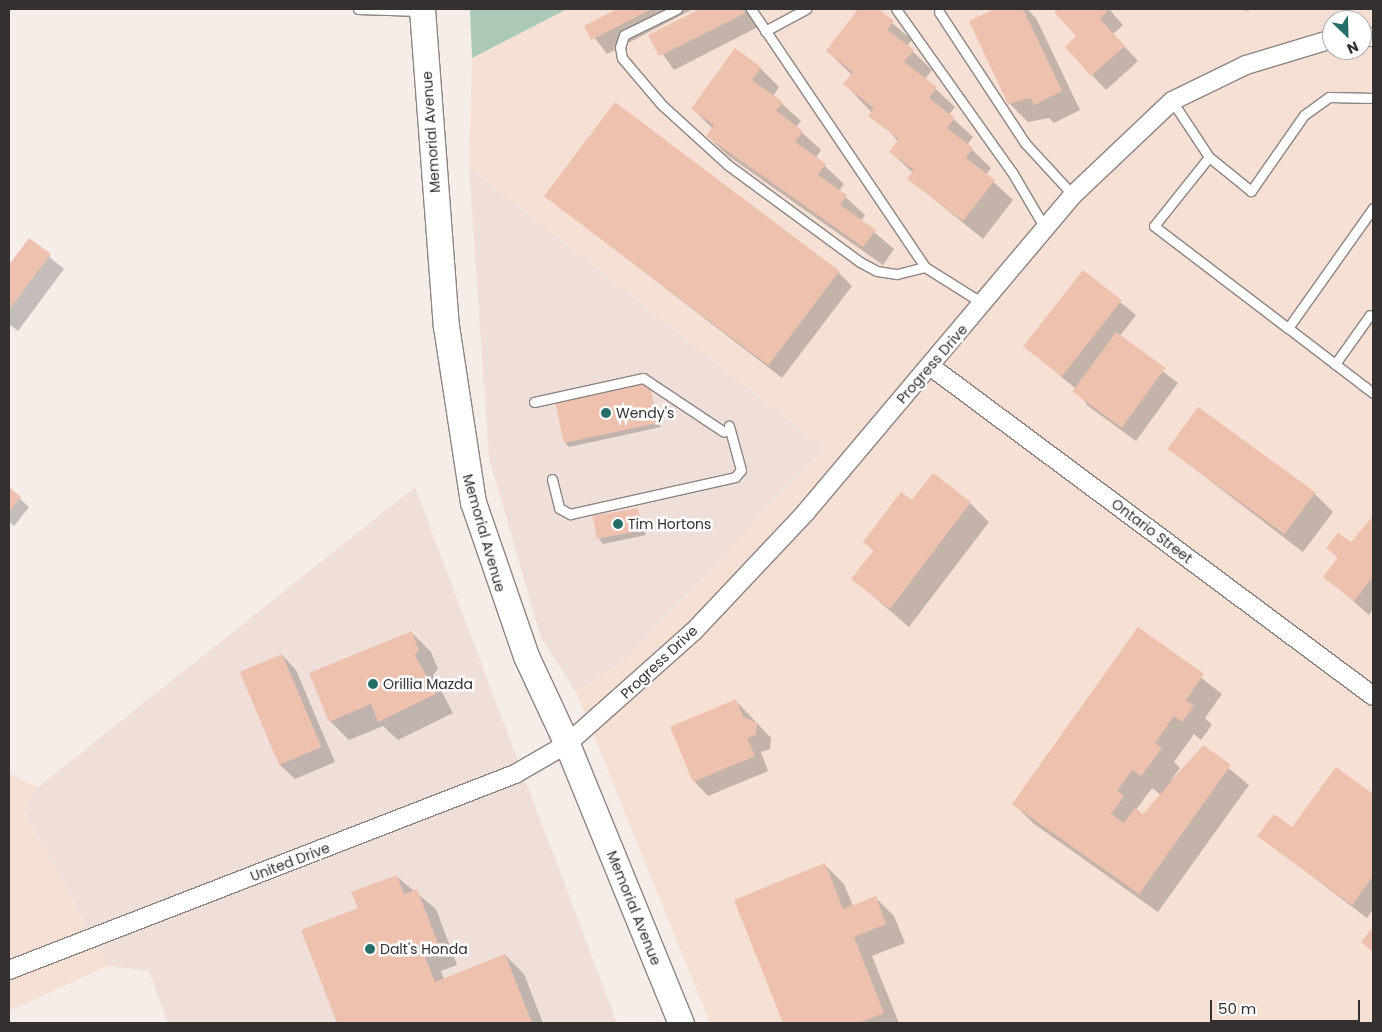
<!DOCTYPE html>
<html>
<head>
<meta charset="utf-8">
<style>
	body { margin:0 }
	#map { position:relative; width:1382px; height:1032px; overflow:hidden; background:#f6ede9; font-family:Poppins,sans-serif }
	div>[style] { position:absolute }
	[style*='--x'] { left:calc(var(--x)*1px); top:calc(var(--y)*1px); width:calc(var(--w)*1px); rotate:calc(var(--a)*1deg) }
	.built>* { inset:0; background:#f0dfd9 }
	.industrial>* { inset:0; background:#f6e0d3 }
	.green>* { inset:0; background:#aacab5 }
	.shadow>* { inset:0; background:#0003 }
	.building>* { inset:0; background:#eec1af; transform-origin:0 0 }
	.roads { filter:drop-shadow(1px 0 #8d8582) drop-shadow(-1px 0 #8d8582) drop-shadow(0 1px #8d8582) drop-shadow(0 -1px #8d8582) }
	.service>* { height:9px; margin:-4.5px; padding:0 4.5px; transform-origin:4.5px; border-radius:4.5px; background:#fff }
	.minor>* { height:18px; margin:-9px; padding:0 9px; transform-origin:9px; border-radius:9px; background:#fff }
	.secondary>* { height:25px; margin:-12.5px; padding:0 12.5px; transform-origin:12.5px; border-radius:12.5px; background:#fff }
	.dots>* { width:14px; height:14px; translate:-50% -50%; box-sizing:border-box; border:2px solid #fff; border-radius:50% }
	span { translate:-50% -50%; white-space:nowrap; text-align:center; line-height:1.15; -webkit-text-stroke:5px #fff; paint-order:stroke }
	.street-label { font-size:14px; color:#34302f }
	.poi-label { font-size:14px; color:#34302f }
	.left { translate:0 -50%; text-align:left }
	.frame { position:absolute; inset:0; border:10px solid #34302f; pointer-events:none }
	.north { position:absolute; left:1322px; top:10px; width:50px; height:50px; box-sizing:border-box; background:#fff; border:1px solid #aeacac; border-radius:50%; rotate:156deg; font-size:14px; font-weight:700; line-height:20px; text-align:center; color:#34302f }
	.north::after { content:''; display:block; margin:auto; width:18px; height:22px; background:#266f69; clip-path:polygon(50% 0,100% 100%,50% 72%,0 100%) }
	.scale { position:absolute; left:1210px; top:1000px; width:150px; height:22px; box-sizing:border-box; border:2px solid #34302f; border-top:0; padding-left:6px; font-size:15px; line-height:18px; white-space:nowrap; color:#34302f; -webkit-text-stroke:4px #fff; paint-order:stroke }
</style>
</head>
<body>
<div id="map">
	<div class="built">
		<div style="clip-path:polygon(469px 167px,824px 448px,626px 660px,576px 692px,541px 638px,489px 458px)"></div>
		<div style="clip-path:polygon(415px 487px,617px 1023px,168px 1023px,149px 971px,108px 966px,23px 809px,38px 787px)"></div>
	</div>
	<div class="industrial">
		<div style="clip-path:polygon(evenodd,567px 9px,1373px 9px,1373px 1023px,710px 1023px,576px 692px,626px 660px,824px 448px,469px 167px,472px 58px,567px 9px,1332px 20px,1362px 20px,1362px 50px,1332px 50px,1332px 20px)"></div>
		<div style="clip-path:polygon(9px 773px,38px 787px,23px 810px,108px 966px,9px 1011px)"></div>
	</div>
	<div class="green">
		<div style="clip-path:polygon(470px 9px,567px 9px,472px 58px)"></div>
	</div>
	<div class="shadow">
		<div style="clip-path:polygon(620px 9px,693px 9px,607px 54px,586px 27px)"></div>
		<div style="clip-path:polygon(703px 9px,749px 9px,758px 27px,674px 70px,650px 36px)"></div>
		<div style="clip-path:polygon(860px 9px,876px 9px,912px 40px,907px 46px,932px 70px,925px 79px,955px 107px,949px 115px,973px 137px,967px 145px,991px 168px,986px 175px,1013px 200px,983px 239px,909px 179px,913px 173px,891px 152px,899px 142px,845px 84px,852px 75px,827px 51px)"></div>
		<div style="clip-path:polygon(997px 9px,1027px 9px,1036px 18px,1080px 110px,1054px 123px,1049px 118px,1028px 122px,1009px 103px,970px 21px)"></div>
		<div style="clip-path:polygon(1060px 9px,1109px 9px,1123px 25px,1113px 34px,1138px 61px,1106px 90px,1066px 47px,1078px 36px,1056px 12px)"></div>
		<div style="clip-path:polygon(1234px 9px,1250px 9px,1249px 11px)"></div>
		<div style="clip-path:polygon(760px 68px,779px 87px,773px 96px,801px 121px,796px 127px,821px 150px,816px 158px,844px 184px,839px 191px,865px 215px,861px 221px,894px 249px,883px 265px,727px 155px,708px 136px,713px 129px,693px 109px)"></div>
		<div style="clip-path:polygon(546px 196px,838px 272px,852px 286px,782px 378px)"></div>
		<div style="clip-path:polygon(29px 240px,64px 269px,18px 331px,9px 324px,9px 267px)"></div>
		<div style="clip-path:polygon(1084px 272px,1136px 315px,1119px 337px,1178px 383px,1136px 441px,1088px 406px,1076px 389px,1026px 347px)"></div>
		<div style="clip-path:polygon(648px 384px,661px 427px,569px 447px,565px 443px)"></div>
		<div style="clip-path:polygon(1169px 449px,1314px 493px,1333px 512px,1303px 552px)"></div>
		<div style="clip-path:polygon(9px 489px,29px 507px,14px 526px,9px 522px)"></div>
		<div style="clip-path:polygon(912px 502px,970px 503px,989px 522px,909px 627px,853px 579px,874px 551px,865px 542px)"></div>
		<div style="clip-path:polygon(637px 509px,646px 535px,603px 544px,599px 539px)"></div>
		<div style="clip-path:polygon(1373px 518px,1373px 609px,1369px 615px,1325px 576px,1339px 559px,1328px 548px,1351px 544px)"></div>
		<div style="clip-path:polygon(evenodd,1139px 629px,1222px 694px,1205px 718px,1212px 725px,1201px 740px,1194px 734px,1174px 762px,1180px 768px,1169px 783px,1203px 747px,1249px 785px,1158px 912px,1033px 823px,1014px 804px,1139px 629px,1152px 788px,1161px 795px,1143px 815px,1136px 810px,1152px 788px)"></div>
		<div style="clip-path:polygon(412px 633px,431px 652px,438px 669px,433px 675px,453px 713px,398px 740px,383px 726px,349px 740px,330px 721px)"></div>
		<div style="clip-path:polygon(282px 655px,296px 670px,335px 762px,295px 779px,280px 765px)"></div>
		<div style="clip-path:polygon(736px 701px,771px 738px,770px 749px,761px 752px,768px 771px,708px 796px,694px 781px)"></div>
		<div style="clip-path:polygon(1336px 769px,1373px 796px,1373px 909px,1367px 918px,1259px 836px,1292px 829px)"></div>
		<div style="clip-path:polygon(825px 865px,844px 884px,853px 906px,875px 897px,894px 916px,905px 943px,872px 956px,899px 1023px,784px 1023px,735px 900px)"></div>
		<div style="clip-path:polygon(396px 876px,436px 909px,457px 965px,441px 971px,444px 979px,505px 955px,524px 974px,543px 1023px,338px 1023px,302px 931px,359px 909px)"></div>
	</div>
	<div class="building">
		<div style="clip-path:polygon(617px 9px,652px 9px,591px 40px,584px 26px)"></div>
		<div style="clip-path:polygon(700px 9px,743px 9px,745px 13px,659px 56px,648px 35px)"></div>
		<div style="clip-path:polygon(858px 9px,878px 9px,894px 21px,887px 30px,914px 50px,904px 62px,937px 87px,929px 98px,955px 118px,947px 128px,973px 148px,966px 158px,995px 180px,963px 221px,907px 179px,914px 170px,889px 152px,899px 139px,868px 116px,874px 108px,843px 84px,853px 72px,826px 51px)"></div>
		<div style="clip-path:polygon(994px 9px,1023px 9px,1062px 91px,1034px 105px,1031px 98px,1008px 104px,969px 21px)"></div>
		<div style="clip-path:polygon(1058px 9px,1109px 9px,1100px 19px,1125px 46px,1091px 76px,1065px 47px,1076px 36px,1054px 12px)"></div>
		<div style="clip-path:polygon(735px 48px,761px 67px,752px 80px,783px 102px,776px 111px,803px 131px,795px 142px,826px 164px,818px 175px,847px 195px,840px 205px,876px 230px,863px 247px,706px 136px,714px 125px,691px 109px)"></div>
		<div style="left:615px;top:102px;width:281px;height:118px;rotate:37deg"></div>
		<div style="clip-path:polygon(29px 238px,51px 254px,9px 310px,9px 265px)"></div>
		<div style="left:1083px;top:270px;width:49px;height:97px;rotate:38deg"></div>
		<div style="left:1116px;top:332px;width:61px;height:74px;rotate:36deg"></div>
		<div style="left:649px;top:382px;width:42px;height:96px;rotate:78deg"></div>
		<div style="left:1198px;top:407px;width:145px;height:52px;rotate:36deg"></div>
		<div style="clip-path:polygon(933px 473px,971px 502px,890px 609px,851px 579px,874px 550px,863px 542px,901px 492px,912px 500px)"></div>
		<div style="clip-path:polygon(9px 487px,21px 497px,9px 512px)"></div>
		<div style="left:638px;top:508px;width:23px;height:46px;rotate:80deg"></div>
		<div style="clip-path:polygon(1373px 516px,1373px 577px,1354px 601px,1323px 577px,1338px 557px,1326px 548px,1338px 533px,1351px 542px)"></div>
		<div style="clip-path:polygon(1138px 627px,1204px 674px,1186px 700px,1194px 706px,1182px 722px,1174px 716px,1155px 743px,1162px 748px,1141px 776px,1132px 770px,1117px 791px,1124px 796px,1111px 814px,1124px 823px,1135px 808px,1143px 814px,1203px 745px,1231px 765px,1139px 894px,1012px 804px)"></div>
		<div style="clip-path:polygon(412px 631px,419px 650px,415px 655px,436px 694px,378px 722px,371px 704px,329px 722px,309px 673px)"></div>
		<div style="left:282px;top:654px;width:101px;height:46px;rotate:67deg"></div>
		<div style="clip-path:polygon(736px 699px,743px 717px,757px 723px,756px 735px,747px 738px,755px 756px,693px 782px,670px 727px)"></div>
		<div style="clip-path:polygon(1336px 767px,1373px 794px,1373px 876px,1352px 905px,1257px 836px,1274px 814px,1292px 827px)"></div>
		<div style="clip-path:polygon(825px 863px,843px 909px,876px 896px,886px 924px,854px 937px,884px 1013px,859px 1023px,783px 1023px,734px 900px)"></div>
		<div style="clip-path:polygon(397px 875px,404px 894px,417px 889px,439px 946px,423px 952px,435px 982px,505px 954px,532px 1023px,337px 1023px,301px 930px,358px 908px,351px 892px)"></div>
		<div style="clip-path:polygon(1373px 927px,1373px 952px,1361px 942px)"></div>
	</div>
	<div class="roads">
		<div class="service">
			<div style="--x:358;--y:9;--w:62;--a:1.8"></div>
			<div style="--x:677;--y:9;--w:59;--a:153.9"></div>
			<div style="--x:624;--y:35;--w:13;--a:108"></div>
			<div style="--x:620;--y:47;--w:11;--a:80"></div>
			<div style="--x:622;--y:58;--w:62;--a:49.6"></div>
			<div style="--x:662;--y:105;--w:89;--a:42.3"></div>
			<div style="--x:728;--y:165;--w:164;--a:36.3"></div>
			<div style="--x:860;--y:262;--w:19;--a:28"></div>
			<div style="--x:877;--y:271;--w:20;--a:9"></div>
			<div style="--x:897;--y:274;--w:29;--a:-14"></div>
			<div style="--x:751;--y:9;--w:311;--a:56"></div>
			<div style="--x:925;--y:267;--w:70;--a:32.1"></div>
			<div style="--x:896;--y:9;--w:200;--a:54.6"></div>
			<div style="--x:1012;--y:172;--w:67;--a:59.6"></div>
			<div style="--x:939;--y:12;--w:157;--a:56.7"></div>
			<div style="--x:1025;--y:143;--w:71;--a:47.3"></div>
			<div style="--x:765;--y:31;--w:47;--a:-28.2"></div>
			<div style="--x:1373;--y:98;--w:44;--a:-178.7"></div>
			<div style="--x:1329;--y:97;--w:31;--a:144"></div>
			<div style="--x:1304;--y:115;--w:93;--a:124.9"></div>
			<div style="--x:1251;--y:191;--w:54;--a:-141"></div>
			<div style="--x:1209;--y:157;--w:88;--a:128.6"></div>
			<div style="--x:1154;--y:226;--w:168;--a:37.3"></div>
			<div style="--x:1288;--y:328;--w:147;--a:-54.7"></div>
			<div style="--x:1172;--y:101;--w:67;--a:56.5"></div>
			<div style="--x:1288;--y:328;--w:107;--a:37.4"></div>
			<div style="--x:1335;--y:364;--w:60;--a:-54.5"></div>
			<div style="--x:534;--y:402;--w:112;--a:-12.4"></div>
			<div style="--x:643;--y:378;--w:97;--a:33.7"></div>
			<div style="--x:552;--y:479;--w:30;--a:76"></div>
			<div style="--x:559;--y:508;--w:13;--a:29"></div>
			<div style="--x:570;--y:514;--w:169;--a:-12.6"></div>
			<div style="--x:735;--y:477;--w:9;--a:-49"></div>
			<div style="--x:741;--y:470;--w:46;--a:-105.3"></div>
		</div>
		<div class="minor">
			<div style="--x:1362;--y:37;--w:11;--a:0"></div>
			<div style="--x:930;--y:366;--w:552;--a:36.68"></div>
			<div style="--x:9;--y:970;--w:543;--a:-21.17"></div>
			<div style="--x:515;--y:774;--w:60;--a:-30"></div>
			<div style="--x:567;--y:744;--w:170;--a:-41.7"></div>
			<div style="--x:694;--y:631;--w:163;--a:-46.7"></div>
			<div style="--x:806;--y:512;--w:414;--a:-49.9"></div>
			<div style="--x:1073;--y:195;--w:137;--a:-43.5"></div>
			<div style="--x:1172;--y:101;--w:82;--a:-25.9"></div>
			<div style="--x:1246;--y:65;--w:90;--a:-16.8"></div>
		</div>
		<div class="secondary">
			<div style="--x:422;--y:9;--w:318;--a:85.7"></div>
			<div style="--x:446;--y:326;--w:178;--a:81.3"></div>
			<div style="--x:473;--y:502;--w:163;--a:71"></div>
			<div style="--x:526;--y:656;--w:97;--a:65"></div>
			<div style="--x:567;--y:744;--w:301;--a:67.8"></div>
		</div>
	</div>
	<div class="dots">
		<div style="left:606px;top:413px;background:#266f69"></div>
		<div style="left:618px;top:524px;background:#266f69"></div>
		<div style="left:373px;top:684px;background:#266f69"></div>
		<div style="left:370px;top:949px;background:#266f69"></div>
	</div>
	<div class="street-label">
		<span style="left:431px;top:132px;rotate:-94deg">Memorial Avenue</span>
		<span style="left:932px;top:364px;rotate:-49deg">Progress Drive</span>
		<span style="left:1152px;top:531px;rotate:37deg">Ontario Street</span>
		<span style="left:484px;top:533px;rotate:74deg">Memorial Avenue</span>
		<span style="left:659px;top:662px;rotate:-43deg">Progress Drive</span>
		<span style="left:290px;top:862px;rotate:-21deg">United Drive</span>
		<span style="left:634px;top:908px;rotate:68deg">Memorial Avenue</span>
	</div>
	<div class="poi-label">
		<span class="left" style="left:616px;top:413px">Wendy's</span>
		<span class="left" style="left:628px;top:524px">Tim Hortons</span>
		<span class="left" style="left:383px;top:684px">Orillia Mazda</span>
		<span class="left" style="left:380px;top:949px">Dalt's Honda</span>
	</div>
	<div class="frame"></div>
	<div class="north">N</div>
	<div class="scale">50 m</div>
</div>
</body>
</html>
